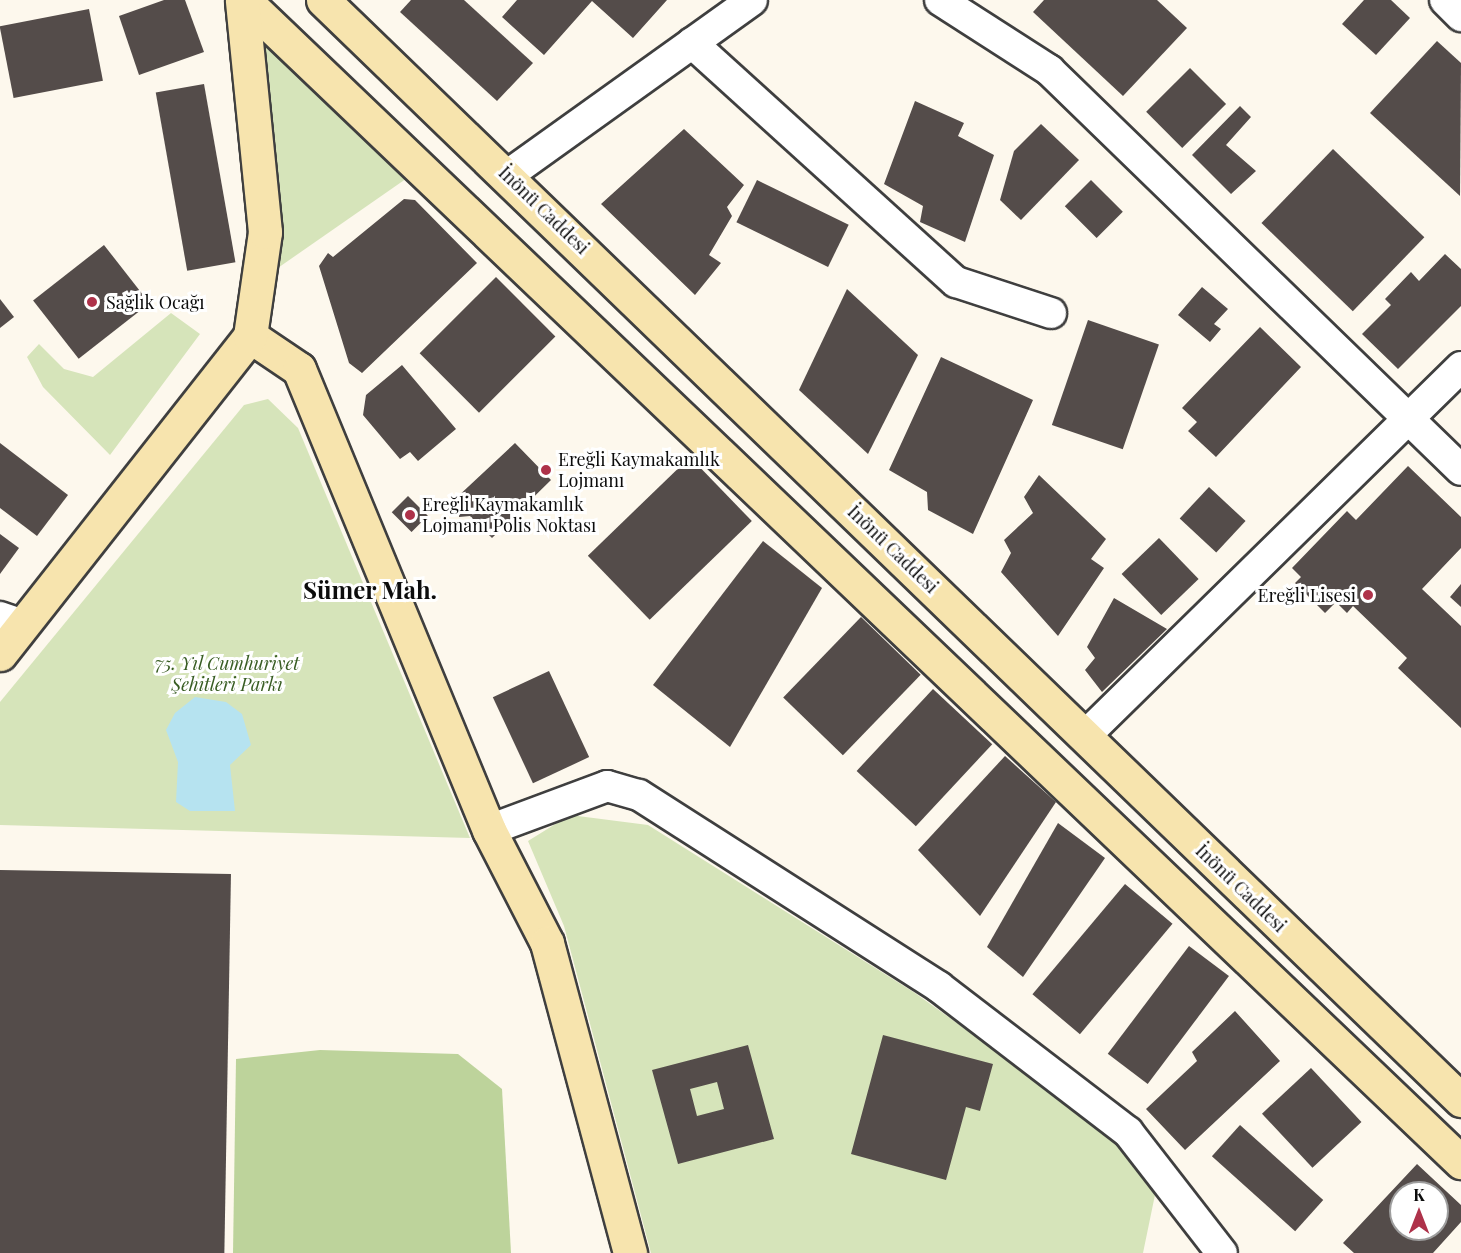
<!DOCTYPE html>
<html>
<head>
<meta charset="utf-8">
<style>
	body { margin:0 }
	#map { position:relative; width:1461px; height:1253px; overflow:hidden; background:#fdf8ed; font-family:"Playfair Display",serif }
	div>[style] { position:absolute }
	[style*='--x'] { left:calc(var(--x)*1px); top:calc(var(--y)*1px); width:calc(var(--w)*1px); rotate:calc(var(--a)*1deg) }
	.green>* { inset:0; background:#d6e4ba }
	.forest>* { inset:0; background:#bdd39b }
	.water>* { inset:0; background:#b6e3f0 }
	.building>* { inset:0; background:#544c4a; transform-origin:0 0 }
	.roads { filter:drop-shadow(2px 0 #3f3f3f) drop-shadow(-2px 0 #3f3f3f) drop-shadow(0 2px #3f3f3f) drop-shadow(0 -2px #3f3f3f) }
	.street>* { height:30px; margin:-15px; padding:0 15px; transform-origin:15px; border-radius:15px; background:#fff }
	.secondary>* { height:33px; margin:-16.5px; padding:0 16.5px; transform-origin:16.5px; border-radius:16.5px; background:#f7e4ae }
	.dots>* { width:16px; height:16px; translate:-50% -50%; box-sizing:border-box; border:3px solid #fff; border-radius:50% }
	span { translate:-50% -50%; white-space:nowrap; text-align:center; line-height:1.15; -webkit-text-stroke:6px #fff; paint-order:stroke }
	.street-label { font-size:18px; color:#0c0c0c }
	.poi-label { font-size:18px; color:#0c0c0c }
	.left { translate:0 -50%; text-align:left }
	.right { translate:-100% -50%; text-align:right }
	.park-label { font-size:18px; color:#385d23; font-style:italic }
	.district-label { font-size:24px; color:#0c0c0c; font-weight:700 }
	.north { position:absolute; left:1389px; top:1181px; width:60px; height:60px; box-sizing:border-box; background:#fff; border:2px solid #9e9e9e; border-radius:50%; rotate:0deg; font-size:16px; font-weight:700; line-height:24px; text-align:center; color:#0c0c0c }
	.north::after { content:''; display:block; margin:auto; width:21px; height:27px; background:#ae324a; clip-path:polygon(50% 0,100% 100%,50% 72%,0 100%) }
</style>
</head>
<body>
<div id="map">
	<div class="green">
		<div style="clip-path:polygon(244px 0,423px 167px,262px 279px)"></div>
		<div style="clip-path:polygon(171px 313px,200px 334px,110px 455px,43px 387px,27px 357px,39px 344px,64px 369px,93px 377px)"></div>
		<div style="clip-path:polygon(268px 399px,298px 428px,470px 838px,0 825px,0 702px,244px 405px)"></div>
		<div style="clip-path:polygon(570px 815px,648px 825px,915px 993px,1117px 1138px,1156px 1190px,1143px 1253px,651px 1253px,564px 926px,528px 841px)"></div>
	</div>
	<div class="forest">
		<div style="clip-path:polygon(320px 1050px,458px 1054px,502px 1089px,511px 1253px,233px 1253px,236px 1059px)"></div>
	</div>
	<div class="water">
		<div style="clip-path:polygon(195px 697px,226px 702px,242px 714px,251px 745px,230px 765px,235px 811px,190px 811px,176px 802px,178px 762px,166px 730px,175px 713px)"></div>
	</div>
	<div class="building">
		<div style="clip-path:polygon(164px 0,185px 0,204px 52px,139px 75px,119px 16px)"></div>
		<div style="clip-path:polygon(411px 0,464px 0,533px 63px,497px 101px,400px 12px)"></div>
		<div style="clip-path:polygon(517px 0,667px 0,633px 38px,592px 1px,544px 55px,502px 17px)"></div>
		<div style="clip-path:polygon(1044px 0,1157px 0,1187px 28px,1123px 96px,1033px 12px)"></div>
		<div style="clip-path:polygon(1364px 0,1391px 0,1410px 18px,1376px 55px,1342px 24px)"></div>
		<div style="left:89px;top:9px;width:73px;height:91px;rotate:79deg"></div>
		<div style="clip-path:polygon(1437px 41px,1461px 63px,1460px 196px,1370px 113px)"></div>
		<div style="left:1190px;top:68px;width:51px;height:62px;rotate:45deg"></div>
		<div style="left:204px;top:84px;width:181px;height:49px;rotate:80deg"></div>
		<div style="clip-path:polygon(915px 101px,964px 123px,958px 136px,994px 155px,965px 242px,920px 222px,923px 206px,884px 184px)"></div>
		<div style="clip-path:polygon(1240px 106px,1251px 117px,1226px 145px,1256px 171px,1231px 194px,1192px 155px)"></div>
		<div style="clip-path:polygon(1041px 124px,1079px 160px,1021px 220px,1000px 200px,1014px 151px)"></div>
		<div style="clip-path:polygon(684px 129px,744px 185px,727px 207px,732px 216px,709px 255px,721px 263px,695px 295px,601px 204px)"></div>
		<div style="left:1333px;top:149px;width:127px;height:103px;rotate:44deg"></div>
		<div style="left:757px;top:180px;width:102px;height:47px;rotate:26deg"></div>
		<div style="left:1091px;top:180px;width:45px;height:37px;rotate:45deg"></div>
		<div style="clip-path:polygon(404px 199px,415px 200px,477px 263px,362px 373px,349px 363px,319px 266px,328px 253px,333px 257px)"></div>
		<div style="left:104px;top:245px;width:74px;height:90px;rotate:52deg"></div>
		<div style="clip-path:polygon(1445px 254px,1461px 269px,1461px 306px,1398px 369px,1362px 334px,1391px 305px,1385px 299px,1411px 272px,1419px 281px)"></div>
		<div style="left:496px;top:277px;width:84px;height:108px;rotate:45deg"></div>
		<div style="clip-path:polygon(1202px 287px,1228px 309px,1214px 324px,1221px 329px,1210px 342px,1178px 315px)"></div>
		<div style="clip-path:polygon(847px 289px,918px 355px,868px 454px,799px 390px)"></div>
		<div style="clip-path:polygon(0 299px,14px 317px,0 328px)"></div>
		<div style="left:1088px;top:320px;width:75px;height:111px;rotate:19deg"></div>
		<div style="clip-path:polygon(1260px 327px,1301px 367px,1216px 457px,1188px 431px,1197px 422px,1182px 408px)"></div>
		<div style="clip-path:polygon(941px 357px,1033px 400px,973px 534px,928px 510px,927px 492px,889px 470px)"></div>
		<div style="clip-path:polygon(402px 365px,456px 429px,418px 461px,410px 452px,400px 459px,363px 415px,366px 395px)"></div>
		<div style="clip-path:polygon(0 443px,68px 495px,37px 536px,0 508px)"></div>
		<div style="clip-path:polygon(515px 443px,551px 480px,492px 538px,470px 516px,459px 517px,460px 506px,454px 500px)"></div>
		<div style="left:690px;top:457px;width:89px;height:142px;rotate:46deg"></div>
		<div style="clip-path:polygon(1408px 466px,1461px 517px,1461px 548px,1422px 589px,1461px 626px,1461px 728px,1398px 668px,1407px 658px,1353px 606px,1347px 613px,1336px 602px,1325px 613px,1295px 583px,1301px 577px,1292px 568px,1347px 511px,1356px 520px)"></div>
		<div style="clip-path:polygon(1039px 475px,1106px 539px,1091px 559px,1104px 568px,1058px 636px,1001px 572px,1011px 553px,1004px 540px,1033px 513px,1024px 497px)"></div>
		<div style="left:1209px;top:487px;width:50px;height:43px;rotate:43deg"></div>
		<div style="left:408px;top:496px;width:28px;height:23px;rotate:45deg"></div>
		<div style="clip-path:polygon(0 534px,19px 548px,0 574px)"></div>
		<div style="left:1159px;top:538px;width:57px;height:52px;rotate:46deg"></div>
		<div style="clip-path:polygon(763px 541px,822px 588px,730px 747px,653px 685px)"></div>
		<div style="clip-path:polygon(1461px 584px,1461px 607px,1450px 597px)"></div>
		<div style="clip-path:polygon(1114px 598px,1167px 629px,1102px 692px,1085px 670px,1095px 658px,1087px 647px)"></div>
		<div style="left:861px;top:617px;width:83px;height:112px;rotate:44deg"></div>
		<div style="left:549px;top:671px;width:95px;height:62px;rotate:65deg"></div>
		<div style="left:933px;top:689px;width:81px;height:112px;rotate:43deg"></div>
		<div style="clip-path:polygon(1005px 756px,1056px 802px,980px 916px,918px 850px)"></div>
		<div style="clip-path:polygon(1058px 823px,1105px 858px,1023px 977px,987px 947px)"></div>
		<div style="left:0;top:870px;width:231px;height:383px;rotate:1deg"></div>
		<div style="left:1125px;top:884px;width:62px;height:144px;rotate:40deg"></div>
		<div style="left:1189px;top:946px;width:50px;height:135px;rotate:37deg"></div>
		<div style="clip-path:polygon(1235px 1011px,1280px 1061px,1185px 1150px,1146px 1109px,1197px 1061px,1192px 1052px)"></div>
		<div style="clip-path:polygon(883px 1035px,993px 1064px,980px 1111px,966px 1107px,946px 1180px,851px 1154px)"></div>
		<div style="clip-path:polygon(evenodd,748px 1045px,774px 1139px,678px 1164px,652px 1070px,748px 1045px,717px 1082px,724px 1109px,697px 1116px,690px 1089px,717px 1082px)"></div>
		<div style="left:1311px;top:1068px;width:74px;height:67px;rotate:47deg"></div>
		<div style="left:1240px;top:1125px;width:112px;height:42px;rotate:42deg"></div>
		<div style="clip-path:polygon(evenodd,1417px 1164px,1461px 1205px,1461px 1222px,1433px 1253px,1354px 1253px,1343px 1243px,1417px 1164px,1401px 1193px,1437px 1193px,1437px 1229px,1401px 1229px,1401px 1193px)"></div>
	</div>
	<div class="roads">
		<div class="street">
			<div style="--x:940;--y:0;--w:130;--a:32.7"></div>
			<div style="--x:1049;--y:70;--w:574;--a:44.15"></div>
			<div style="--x:1445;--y:0;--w:23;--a:45"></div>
			<div style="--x:692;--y:43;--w:356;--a:42.2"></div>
			<div style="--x:956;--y:282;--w:100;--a:18.1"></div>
			<div style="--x:508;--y:175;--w:300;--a:-35.6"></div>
			<div style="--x:0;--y:617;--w:24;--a:19"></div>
			<div style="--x:1085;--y:736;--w:527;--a:-44.46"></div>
			<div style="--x:489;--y:830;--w:126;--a:-20.4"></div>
			<div style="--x:607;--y:786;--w:33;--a:16"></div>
			<div style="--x:639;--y:795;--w:356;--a:32.6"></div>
			<div style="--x:939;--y:987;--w:238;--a:37.5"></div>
			<div style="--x:1128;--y:1132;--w:153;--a:52.2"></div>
		</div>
		<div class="secondary">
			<div style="--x:244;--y:0;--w:1683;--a:43.68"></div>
			<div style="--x:323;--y:0;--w:1583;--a:44.03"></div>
			<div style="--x:250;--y:336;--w:59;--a:34"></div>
			<div style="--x:299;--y:369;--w:499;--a:67.6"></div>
			<div style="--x:489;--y:830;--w:127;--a:62.8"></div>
			<div style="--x:547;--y:943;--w:321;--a:75"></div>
			<div style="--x:0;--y:654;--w:405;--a:-51.8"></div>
			<div style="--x:250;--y:336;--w:105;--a:-81.8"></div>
			<div style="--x:265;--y:232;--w:233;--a:-95.7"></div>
		</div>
	</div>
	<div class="dots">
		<div style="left:92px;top:302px;background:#ae324a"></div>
		<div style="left:546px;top:470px;background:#ae324a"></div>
		<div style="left:410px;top:515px;background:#ae324a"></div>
		<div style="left:1368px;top:595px;background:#ae324a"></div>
	</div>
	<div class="street-label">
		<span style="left:544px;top:210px;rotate:44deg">İnönü Caddesi</span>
		<span style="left:893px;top:549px;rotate:44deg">İnönü Caddesi</span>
		<span style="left:1241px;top:888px;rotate:44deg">İnönü Caddesi</span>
	</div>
	<div class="poi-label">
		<span class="left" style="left:106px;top:302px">Sağlık Ocağı</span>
		<span class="left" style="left:558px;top:470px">Ereğli Kaymakamlık<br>Lojmanı</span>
		<span class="left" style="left:422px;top:515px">Ereğli Kaymakamlık<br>Lojmanı Polis Noktası</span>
		<span class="right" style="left:1356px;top:595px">Ereğli Lisesi</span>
	</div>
	<div class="park-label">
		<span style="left:227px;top:674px">75. Yıl Cumhuriyet<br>Şehitleri Parkı</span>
	</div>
	<div class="district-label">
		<span style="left:370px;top:590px">Sümer Mah.</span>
	</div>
	<div class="north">K</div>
</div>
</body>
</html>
